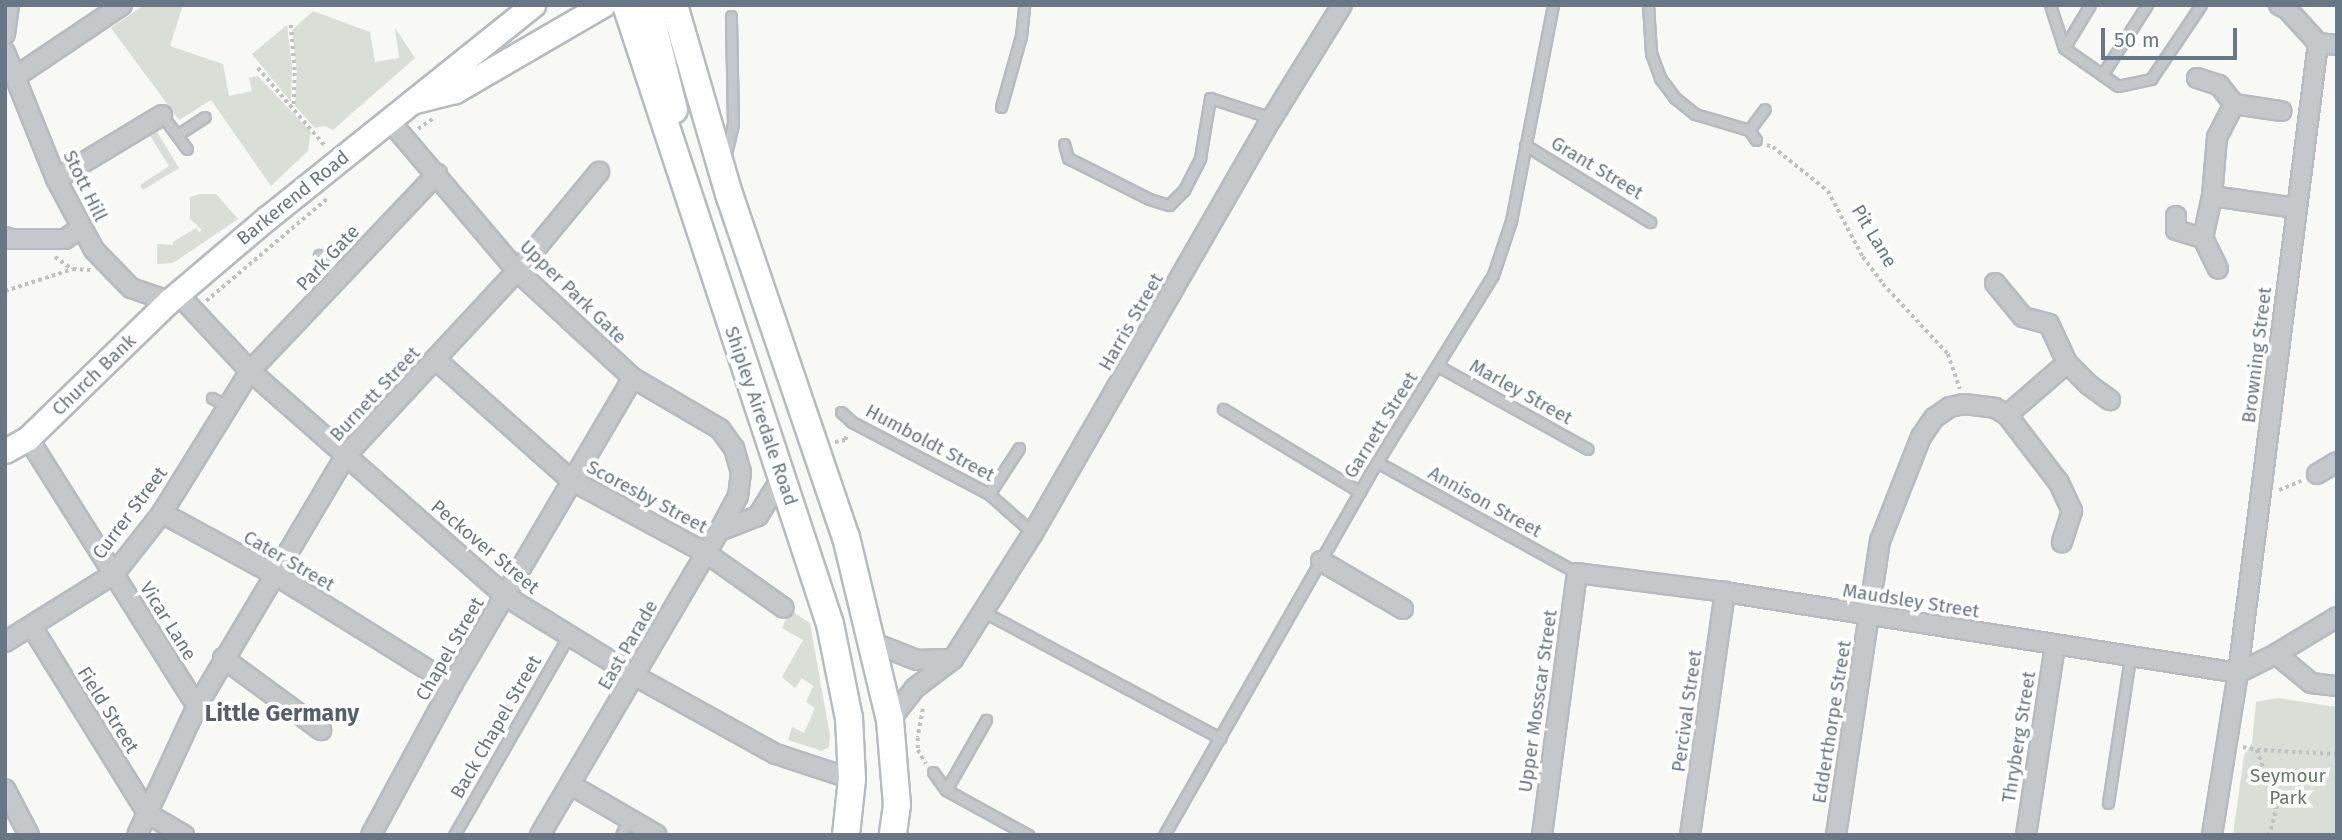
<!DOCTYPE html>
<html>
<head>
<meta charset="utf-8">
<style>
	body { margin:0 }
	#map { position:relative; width:2342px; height:840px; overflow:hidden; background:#f8f8f5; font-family:"Fira Sans",sans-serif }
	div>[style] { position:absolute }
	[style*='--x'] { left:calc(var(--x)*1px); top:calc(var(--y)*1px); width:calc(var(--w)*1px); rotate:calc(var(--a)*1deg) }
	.green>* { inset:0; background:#d9dfd6 }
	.path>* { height:3.5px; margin-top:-1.75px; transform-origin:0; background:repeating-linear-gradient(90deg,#bec0c2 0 3.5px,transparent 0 7px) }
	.roads { filter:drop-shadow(2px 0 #b6bbc0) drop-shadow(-2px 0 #b6bbc0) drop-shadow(0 2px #b6bbc0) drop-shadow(0 -2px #b6bbc0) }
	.lane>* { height:9px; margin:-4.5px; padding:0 4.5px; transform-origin:4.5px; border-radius:4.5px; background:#c4c8cb }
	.street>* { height:18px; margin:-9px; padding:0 9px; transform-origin:9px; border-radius:9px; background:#c4c8cb }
	.secondary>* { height:23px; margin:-11.5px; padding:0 11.5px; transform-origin:11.5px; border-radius:11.5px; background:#fff }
	.primary>* { height:26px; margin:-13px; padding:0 13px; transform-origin:13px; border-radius:13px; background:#fff }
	span { translate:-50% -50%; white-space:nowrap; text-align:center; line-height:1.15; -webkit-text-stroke:7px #fff; paint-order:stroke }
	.street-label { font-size:19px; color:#677786 }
	.park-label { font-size:19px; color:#657862 }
	.quarter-label { font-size:23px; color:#55606b; font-weight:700 }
	.frame { position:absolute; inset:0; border:7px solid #677786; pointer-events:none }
	.scale { position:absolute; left:2101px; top:28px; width:136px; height:32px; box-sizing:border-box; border:4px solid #677786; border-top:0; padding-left:9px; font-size:21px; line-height:24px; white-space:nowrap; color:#677786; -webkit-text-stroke:5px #fff; paint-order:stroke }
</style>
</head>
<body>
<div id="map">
	<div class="green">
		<div style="clip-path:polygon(144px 5px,183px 5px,170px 46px,223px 64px,229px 96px,252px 91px,249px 78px,258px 76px,311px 132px,308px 151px,271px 186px,211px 100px,179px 120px,111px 28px)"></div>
		<div style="clip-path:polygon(313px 11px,370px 32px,375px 62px,399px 58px,395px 28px,415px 58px,333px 130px,324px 126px,315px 128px,295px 106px,297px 72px,292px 30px)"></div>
		<div style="clip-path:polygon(287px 25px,292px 66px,291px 102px,252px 54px)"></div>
		<div style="clip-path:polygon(157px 132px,179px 168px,143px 190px,140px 185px,169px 166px,150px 136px)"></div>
		<div style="clip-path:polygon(200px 194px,216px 194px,238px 219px,173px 263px,157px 264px,157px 244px,173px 245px,173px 242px,196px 228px,199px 232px,202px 230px,190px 219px,190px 197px)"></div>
		<div style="clip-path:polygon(790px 610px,810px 623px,830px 736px,829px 747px,822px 751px,788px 740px,792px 727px,804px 733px,815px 708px,806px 702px,813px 686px,802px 678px,795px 688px,782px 677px,803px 640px,782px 628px)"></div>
		<div style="clip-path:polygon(2278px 698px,2337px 707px,2337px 835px,2233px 835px,2244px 756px,2252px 743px,2256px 702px)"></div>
	</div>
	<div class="path">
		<div style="--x:291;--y:25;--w:48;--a:85.2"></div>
		<div style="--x:295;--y:73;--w:34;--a:92"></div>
		<div style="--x:258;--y:68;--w:103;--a:49.3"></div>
		<div style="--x:418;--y:129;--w:19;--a:-35"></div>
		<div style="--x:1767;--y:145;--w:6;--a:18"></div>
		<div style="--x:1773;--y:147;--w:70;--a:38.7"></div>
		<div style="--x:1828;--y:191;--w:75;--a:62.1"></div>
		<div style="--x:1863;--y:257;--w:34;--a:53"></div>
		<div style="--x:1883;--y:284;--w:96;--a:47.1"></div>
		<div style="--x:1948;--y:354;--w:37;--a:71"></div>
		<div style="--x:55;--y:257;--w:21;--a:35"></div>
		<div style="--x:5;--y:291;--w:71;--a:-17.9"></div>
		<div style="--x:73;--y:269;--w:18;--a:3"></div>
		<div style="--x:206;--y:301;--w:160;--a:-40.2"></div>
		<div style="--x:835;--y:442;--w:10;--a:-11"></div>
		<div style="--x:845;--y:440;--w:6;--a:-72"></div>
		<div style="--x:2279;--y:490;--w:24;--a:-22"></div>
		<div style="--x:923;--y:709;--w:29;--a:100"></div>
		<div style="--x:918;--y:738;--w:12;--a:90"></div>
		<div style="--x:918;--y:750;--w:16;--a:60"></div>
		<div style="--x:2243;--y:747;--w:14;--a:12"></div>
		<div style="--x:2257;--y:750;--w:59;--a:70.3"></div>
		<div style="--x:2277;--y:806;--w:30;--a:104"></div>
		<div style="--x:2257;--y:750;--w:80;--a:2.9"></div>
	</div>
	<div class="roads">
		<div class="lane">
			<div style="--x:1648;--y:5;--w:48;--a:86.4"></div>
			<div style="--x:1651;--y:53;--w:27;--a:70"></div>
			<div style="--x:1660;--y:78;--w:25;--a:53"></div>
			<div style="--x:1675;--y:98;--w:26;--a:39"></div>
			<div style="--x:1695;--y:114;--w:56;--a:16.5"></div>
			<div style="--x:2050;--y:5;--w:45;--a:72"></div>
			<div style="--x:2064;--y:48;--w:66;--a:35.1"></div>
			<div style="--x:2118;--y:86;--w:34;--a:-12"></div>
			<div style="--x:2151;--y:79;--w:89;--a:-56"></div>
			<div style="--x:2064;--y:48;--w:50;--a:-58.8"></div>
			<div style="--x:2102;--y:75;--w:83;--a:-57.3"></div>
			<div style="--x:1001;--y:107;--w:74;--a:-74.3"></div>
			<div style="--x:1021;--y:36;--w:31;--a:-84"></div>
			<div style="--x:162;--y:115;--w:42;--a:53.7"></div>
			<div style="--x:177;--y:135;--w:33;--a:-33"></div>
			<div style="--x:1756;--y:140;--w:12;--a:-125"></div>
			<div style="--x:1749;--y:130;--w:26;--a:-53"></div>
			<div style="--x:1064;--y:144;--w:15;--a:74"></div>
			<div style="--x:1068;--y:158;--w:91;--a:26.8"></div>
			<div style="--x:1149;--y:199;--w:21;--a:17"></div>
			<div style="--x:1169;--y:205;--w:21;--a:-45"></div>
			<div style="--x:1184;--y:190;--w:36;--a:-63"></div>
			<div style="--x:1200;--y:158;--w:61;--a:-80.5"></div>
			<div style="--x:1210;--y:98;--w:65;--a:17.9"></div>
			<div style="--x:1525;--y:145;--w:147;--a:31.6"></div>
			<div style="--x:726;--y:154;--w:31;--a:-77"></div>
			<div style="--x:733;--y:124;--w:108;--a:-91.1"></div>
			<div style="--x:319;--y:255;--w:30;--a:49"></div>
			<div style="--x:1438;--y:366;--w:171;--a:29"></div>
			<div style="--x:212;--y:398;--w:18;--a:27"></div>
			<div style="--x:1223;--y:409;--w:160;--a:31.2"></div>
			<div style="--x:841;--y:412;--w:15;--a:42"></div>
			<div style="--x:852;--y:422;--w:155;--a:27.7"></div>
			<div style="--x:989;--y:494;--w:59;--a:41.6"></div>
			<div style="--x:1377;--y:462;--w:229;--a:29"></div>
			<div style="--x:989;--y:494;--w:55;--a:-56.9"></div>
			<div style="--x:984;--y:612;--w:268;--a:28.1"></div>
			<div style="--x:933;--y:772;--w:22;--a:54"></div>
			<div style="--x:946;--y:790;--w:94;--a:28.8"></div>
			<div style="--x:946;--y:790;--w:81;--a:-60.3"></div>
			<div style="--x:2108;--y:803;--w:147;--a:-81.4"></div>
			<div style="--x:454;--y:835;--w:228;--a:-60.1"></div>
			<div style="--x:621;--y:835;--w:19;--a:-65"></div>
			<div style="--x:1164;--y:835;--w:430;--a:-60.3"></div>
			<div style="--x:1377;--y:462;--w:220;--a:-58.2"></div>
			<div style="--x:1493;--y:275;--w:57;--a:-71.6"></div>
			<div style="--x:1511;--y:221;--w:220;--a:-79"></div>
		</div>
		<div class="street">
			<div style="--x:2279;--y:5;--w:9;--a:27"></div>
			<div style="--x:2287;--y:9;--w:46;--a:47.6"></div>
			<div style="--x:2318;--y:43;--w:19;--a:6"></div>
			<div style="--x:5;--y:34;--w:29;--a:-82"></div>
			<div style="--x:5;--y:52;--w:137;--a:68.1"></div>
			<div style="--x:56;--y:179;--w:81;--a:61.8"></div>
			<div style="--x:94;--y:250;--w:53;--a:45.8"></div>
			<div style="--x:131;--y:288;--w:40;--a:18.9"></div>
			<div style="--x:15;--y:77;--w:129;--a:-33.9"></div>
			<div style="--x:2197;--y:78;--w:23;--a:18"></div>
			<div style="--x:2219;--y:85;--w:24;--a:52"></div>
			<div style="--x:2234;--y:104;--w:37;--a:117"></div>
			<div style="--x:2217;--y:137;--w:59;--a:94.8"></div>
			<div style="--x:2212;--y:196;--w:43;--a:102.1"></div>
			<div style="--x:2203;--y:238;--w:34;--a:64"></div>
			<div style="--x:2234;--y:104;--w:48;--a:8.5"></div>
			<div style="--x:389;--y:120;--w:198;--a:49.7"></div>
			<div style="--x:517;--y:271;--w:158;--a:42.7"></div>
			<div style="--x:633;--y:378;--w:101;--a:30.4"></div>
			<div style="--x:720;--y:429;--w:24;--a:54"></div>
			<div style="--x:734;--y:448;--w:25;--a:74"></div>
			<div style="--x:741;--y:472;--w:24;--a:97"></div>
			<div style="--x:738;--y:496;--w:40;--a:118"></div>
			<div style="--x:719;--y:531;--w:353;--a:120.5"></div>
			<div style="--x:56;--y:179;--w:124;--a:-31.1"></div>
			<div style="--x:2212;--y:196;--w:85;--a:8.1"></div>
			<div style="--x:2176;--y:216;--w:14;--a:90"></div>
			<div style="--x:2176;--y:230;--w:28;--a:17"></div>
			<div style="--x:5;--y:237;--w:6;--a:18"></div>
			<div style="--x:11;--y:239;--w:54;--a:0"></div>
			<div style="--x:65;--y:239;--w:19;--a:-35"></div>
			<div style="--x:1995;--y:283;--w:44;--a:50.5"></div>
			<div style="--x:2023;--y:317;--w:27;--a:15"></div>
			<div style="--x:2049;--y:324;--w:43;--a:65.2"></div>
			<div style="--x:2067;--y:363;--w:79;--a:139.1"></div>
			<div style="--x:178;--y:294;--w:105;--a:46.9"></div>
			<div style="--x:250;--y:371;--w:340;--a:41.4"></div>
			<div style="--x:505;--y:596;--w:153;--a:31.6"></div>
			<div style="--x:635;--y:676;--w:161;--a:29"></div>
			<div style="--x:776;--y:754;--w:80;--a:18.2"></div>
			<div style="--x:435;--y:359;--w:182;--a:41.7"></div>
			<div style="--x:571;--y:480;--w:153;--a:28.4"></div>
			<div style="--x:706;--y:553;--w:95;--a:35.2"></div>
			<div style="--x:2067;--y:363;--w:31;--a:45"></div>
			<div style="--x:2089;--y:385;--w:26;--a:36"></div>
			<div style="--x:28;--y:438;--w:317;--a:57.8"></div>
			<div style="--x:197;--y:706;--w:142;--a:114.9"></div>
			<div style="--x:2317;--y:474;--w:23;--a:-31"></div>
			<div style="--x:162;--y:513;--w:128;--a:28.6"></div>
			<div style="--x:274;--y:574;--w:210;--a:31.9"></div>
			<div style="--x:719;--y:531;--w:42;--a:-21"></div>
			<div style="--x:758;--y:516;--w:46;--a:-58.4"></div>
			<div style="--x:1321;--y:561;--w:95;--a:30.3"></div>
			<div style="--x:32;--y:627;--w:220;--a:58.2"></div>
			<div style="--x:148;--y:814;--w:42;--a:30.3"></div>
			<div style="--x:5;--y:642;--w:128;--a:-32"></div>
			<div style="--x:114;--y:574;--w:78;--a:-51.8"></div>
			<div style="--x:162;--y:513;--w:167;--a:-58.2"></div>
			<div style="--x:250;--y:371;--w:272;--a:-46.5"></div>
			<div style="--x:871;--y:642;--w:49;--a:21.4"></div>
			<div style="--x:917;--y:660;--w:36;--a:-2"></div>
			<div style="--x:953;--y:659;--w:48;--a:142.7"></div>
			<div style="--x:915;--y:688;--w:41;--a:128"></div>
			<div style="--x:2276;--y:654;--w:45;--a:39.6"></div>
			<div style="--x:2311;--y:683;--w:26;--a:7"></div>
			<div style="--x:223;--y:658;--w:122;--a:36.3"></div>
			<div style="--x:953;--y:659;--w:149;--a:-57.6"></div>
			<div style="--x:1033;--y:533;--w:479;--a:-60.1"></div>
			<div style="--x:1272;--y:118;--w:133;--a:-58.2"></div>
			<div style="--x:2238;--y:673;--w:42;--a:-26.6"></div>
			<div style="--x:2276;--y:654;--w:71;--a:-31.2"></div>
			<div style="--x:197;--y:706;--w:292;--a:-59.3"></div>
			<div style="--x:346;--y:455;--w:251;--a:-47.1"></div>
			<div style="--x:517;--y:271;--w:129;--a:-50.4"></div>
			<div style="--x:571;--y:785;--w:99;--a:30.2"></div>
			<div style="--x:5;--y:789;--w:52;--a:62.4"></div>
			<div style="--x:371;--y:835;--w:170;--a:-61.6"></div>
			<div style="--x:452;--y:685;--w:356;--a:-59.5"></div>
			<div style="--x:1542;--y:835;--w:264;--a:-82.4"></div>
			<div style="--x:1577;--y:573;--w:149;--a:7.3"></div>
			<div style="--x:1725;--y:592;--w:519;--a:8.97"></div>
			<div style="--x:1690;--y:835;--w:246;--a:-81.8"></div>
			<div style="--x:1836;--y:835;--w:297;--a:-81.5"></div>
			<div style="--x:1880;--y:541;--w:112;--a:-68.5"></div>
			<div style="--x:1921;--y:437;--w:23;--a:-56"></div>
			<div style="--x:1934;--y:418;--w:19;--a:-35"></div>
			<div style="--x:1950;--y:407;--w:14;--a:-12"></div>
			<div style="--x:1964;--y:404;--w:31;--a:7"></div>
			<div style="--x:1995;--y:408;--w:14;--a:30"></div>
			<div style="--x:2007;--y:415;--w:86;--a:52.6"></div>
			<div style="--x:2059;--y:483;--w:31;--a:65"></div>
			<div style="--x:2072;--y:511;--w:33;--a:108"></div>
			<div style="--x:2026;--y:835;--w:192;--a:-81.3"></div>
			<div style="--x:2212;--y:835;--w:164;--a:-80.9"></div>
			<div style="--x:2238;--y:673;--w:635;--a:-82.76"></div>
		</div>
		<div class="secondary">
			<div style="--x:415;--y:101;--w:41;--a:-14"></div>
			<div style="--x:455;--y:91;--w:171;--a:-30.2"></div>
			<div style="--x:5;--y:451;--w:26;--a:-29"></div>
			<div style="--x:28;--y:438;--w:197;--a:-44.2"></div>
			<div style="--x:169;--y:301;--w:128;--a:-40.3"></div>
			<div style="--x:267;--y:218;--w:341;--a:-38.7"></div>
		</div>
		<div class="primary">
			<div style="--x:626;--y:5;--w:652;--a:71.76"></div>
			<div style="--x:830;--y:624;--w:96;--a:78.6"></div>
			<div style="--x:849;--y:718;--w:61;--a:87.2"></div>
			<div style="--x:852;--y:779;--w:56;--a:96.1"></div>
			<div style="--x:648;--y:5;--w:108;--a:76.1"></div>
			<div style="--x:674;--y:5;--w:197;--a:73.8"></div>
			<div style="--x:729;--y:194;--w:362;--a:71.2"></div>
			<div style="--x:846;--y:537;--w:188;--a:76.5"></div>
			<div style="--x:890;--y:720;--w:85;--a:85.3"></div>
			<div style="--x:897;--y:805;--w:30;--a:98"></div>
		</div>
	</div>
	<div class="street-label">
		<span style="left:1597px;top:168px;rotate:31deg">Grant Street</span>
		<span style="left:85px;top:186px;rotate:64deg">Stott Hill</span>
		<span style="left:293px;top:198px;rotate:-39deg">Barkerend Road</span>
		<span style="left:1874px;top:236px;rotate:59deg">Pit Lane</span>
		<span style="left:328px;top:258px;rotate:-47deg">Park Gate</span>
		<span style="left:573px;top:292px;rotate:44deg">Upper Park Gate</span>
		<span style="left:1131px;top:322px;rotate:-60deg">Harris Street</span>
		<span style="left:2257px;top:355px;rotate:-83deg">Browning Street</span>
		<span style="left:94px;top:375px;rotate:-44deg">Church Bank</span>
		<span style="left:1521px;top:392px;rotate:29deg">Marley Street</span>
		<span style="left:375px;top:394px;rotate:-47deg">Burnett Street</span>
		<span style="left:761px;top:416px;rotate:71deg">Shipley Airedale Road</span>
		<span style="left:1381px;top:425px;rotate:-58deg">Garnett Street</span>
		<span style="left:930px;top:443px;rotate:28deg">Humboldt Street</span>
		<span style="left:647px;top:497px;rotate:28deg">Scoresby Street</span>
		<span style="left:1485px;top:502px;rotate:29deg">Annison Street</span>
		<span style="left:130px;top:513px;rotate:-53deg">Currer Street</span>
		<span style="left:485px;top:547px;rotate:40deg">Peckover Street</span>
		<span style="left:289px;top:561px;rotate:30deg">Cater Street</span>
		<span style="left:1911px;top:601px;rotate:9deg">Maudsley Street</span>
		<span style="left:168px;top:621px;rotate:58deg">Vicar Lane</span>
		<span style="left:628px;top:645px;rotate:-60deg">East Parade</span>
		<span style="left:450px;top:649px;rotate:-60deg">Chapel Street</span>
		<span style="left:1538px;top:701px;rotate:-82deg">Upper Mosscar Street</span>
		<span style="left:108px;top:710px;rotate:58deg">Field Street</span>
		<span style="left:1687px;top:711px;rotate:-82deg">Percival Street</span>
		<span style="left:1832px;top:722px;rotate:-81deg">Edderthorpe Street</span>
		<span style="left:496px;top:727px;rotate:-60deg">Back Chapel Street</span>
		<span style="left:2019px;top:737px;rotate:-81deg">Thryberg Street</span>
	</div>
	<div class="park-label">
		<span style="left:2288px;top:787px">Seymour<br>Park</span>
	</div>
	<div class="quarter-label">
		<span style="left:282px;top:713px">Little Germany</span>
	</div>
	<div class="frame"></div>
	<div class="scale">50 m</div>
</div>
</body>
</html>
